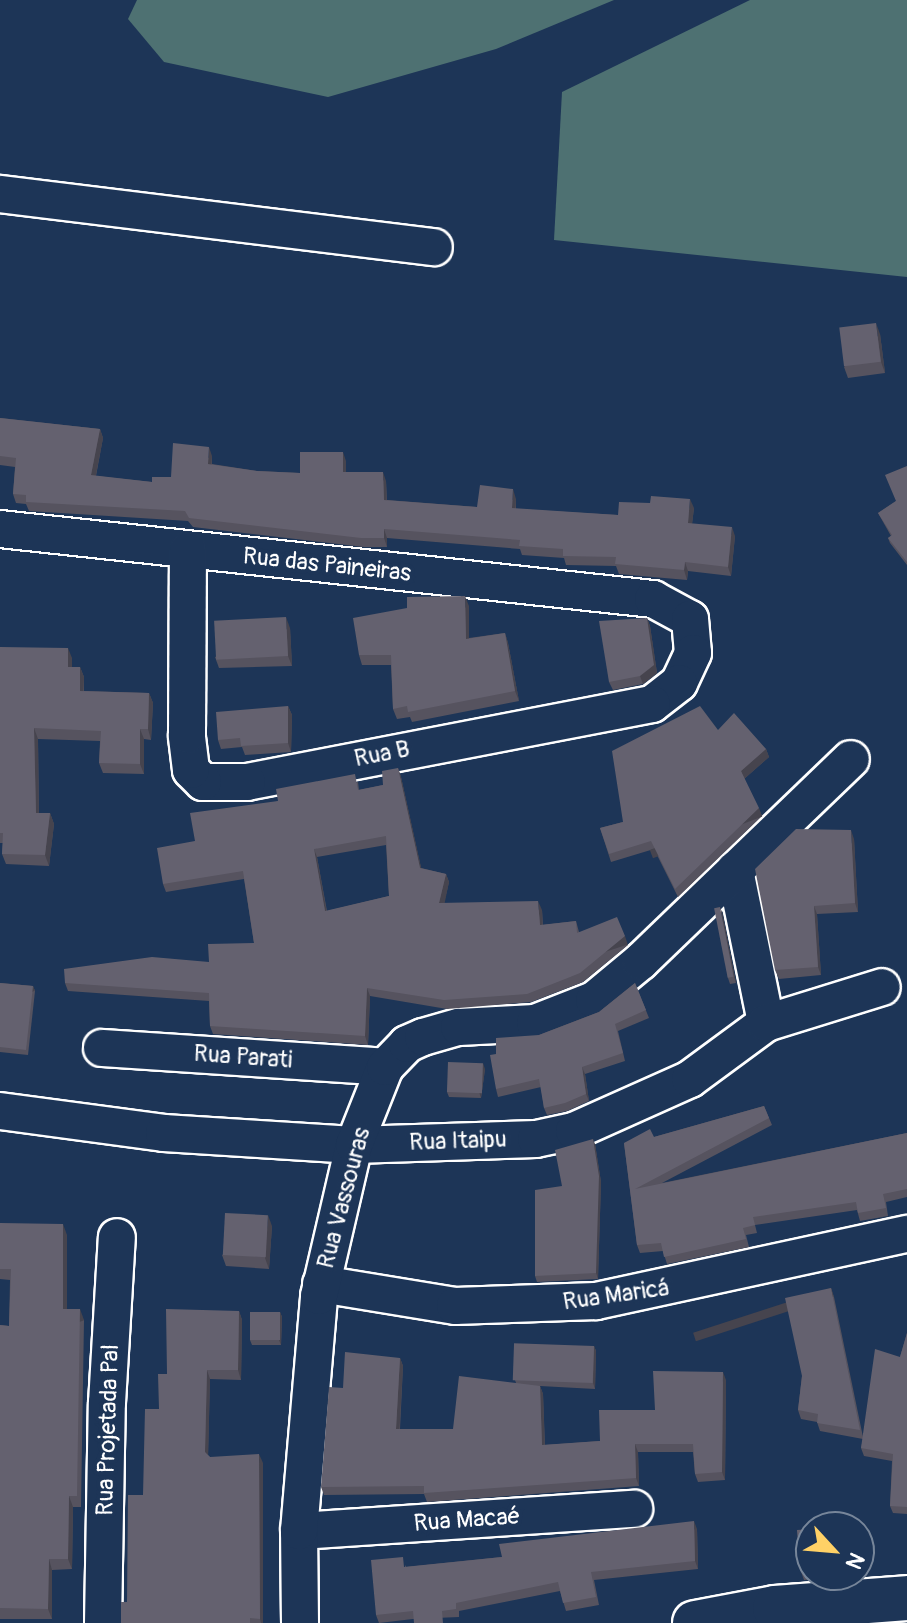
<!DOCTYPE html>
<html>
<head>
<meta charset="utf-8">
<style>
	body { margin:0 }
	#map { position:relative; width:907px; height:1623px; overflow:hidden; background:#1d3557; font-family:Pangolin,sans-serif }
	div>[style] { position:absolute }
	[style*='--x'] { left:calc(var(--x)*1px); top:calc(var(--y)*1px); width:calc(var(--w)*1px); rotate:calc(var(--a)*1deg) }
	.green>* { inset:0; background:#4e7172 }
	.roads { filter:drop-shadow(2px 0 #fff) drop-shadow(-2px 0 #fff) drop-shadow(0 2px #fff) drop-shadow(0 -2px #fff) }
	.minor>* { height:36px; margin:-18px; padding:0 18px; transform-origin:18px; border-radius:18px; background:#1d3557 }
	.major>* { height:44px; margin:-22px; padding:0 22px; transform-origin:22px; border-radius:22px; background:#1d3557 }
	.wall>* { inset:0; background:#56535f }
	.shaded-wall>* { inset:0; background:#46444e; transform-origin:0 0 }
	.building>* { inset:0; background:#64616f; transform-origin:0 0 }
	span { translate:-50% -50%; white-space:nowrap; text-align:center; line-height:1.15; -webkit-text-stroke:8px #1d3557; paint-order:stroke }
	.street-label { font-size:24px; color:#fff }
	.north { position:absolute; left:795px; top:1511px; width:80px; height:80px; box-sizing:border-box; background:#1d3557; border:2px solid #77869a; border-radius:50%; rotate:116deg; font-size:22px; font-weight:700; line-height:32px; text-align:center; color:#fff }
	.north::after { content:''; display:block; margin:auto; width:28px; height:36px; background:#ffd166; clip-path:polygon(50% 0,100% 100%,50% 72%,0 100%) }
</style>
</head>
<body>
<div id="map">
	<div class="green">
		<div style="clip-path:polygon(137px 0,614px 0,496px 49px,328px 97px,164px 62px,128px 19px)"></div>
		<div style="clip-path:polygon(750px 0,907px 0,907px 277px,554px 240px,562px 92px)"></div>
	</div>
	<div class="roads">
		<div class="minor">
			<div style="--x:0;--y:194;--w:437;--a:7"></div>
			<div style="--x:0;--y:529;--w:657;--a:6.12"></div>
			<div style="--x:653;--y:599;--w:42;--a:28.4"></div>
			<div style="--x:690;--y:619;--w:34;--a:85"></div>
			<div style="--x:693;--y:653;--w:33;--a:115"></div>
			<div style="--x:679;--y:683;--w:34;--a:142"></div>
			<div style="--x:652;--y:704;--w:412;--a:169.1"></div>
			<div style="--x:247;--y:782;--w:44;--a:180"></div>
			<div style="--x:203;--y:782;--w:17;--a:-135"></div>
			<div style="--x:191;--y:770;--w:35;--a:-97"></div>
			<div style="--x:187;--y:735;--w:185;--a:-89.7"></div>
			<div style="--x:735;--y:870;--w:156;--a:78.5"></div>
			<div style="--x:102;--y:1048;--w:284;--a:3.8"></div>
			<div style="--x:0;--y:1111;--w:165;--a:7.6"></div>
			<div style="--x:164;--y:1133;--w:190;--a:3.6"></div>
			<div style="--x:354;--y:1145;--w:182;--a:-1.9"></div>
			<div style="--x:536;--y:1139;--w:39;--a:-12"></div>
			<div style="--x:574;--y:1131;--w:127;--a:-24.1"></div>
			<div style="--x:690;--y:1079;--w:94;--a:-36.4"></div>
			<div style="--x:766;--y:1023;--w:121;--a:-17.2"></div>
			<div style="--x:321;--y:1284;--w:136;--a:9.3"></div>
			<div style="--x:455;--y:1306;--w:141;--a:-2"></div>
			<div style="--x:596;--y:1301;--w:318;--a:-12.2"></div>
			<div style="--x:299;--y:1531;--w:336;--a:-3.8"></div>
			<div style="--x:103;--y:1623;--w:220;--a:-89"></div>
			<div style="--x:107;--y:1403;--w:166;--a:-86.6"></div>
			<div style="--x:300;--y:1623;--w:92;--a:-90.6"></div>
			<div style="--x:299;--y:1531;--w:236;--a:-85.1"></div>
			<div style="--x:319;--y:1296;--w:155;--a:-76.9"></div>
			<div style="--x:354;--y:1145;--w:84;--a:-68.3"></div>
			<div style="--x:385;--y:1067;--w:32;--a:-46"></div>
			<div style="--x:407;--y:1044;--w:17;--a:-24"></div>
			<div style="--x:423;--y:1037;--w:37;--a:-16"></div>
			<div style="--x:459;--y:1027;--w:76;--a:-3"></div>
			<div style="--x:535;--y:1023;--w:63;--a:-21.3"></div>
			<div style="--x:594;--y:1000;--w:61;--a:-39.7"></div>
			<div style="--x:641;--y:961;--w:291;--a:-43.9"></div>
		</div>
		<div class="major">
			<div style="--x:695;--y:1623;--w:81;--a:-10.6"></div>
			<div style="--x:775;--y:1608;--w:132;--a:-4.3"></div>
		</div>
	</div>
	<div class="wall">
		<div style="clip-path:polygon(880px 334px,885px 373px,848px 378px,844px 367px)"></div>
		<div style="clip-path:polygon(0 418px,100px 429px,103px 438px,96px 476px,152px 482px,171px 477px,212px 456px,212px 464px,257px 471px,300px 473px,346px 461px,346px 472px,386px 481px,387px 500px,477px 507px,516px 499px,516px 509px,618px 515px,694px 508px,692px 524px,735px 536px,731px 576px,688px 571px,687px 580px,619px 574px,616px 566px,566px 565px,564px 558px,522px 555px,520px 549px,387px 538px,387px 547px,364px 547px,193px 527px,188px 521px,29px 511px,26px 504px,16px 503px,13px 494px,15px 467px,0 465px)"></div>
		<div style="clip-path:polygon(907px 466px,907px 565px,890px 543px,888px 538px,891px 536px,878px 513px,896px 501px)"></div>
		<div style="clip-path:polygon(469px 606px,469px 638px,505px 633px,508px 643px,519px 701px,412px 722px,410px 717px,397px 719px,393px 709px,391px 665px,362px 665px,359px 655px)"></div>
		<div style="clip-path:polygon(647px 618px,650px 626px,657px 673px,643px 684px,613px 690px,609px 682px)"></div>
		<div style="clip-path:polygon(290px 628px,292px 666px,219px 668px,215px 657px)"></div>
		<div style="clip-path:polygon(0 647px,72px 658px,72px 667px,80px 667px,84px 677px,84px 691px,149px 693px,153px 703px,151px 740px,144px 739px,144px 774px,103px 773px,99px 763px,100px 741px,38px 739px,39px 813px,50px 813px,54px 824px,49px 866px,6px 864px,2px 854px,3px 843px,0 843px)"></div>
		<div style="clip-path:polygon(288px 706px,292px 715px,291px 752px,245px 755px,242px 747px,221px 749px,218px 740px)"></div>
		<div style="clip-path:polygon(718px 730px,766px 749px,769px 757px,744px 779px,762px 816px,678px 897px,654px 849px,611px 862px,600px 828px,623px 822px)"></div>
		<div style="clip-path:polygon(evenodd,398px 768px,401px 777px,421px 868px,446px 874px,449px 882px,444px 903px,542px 910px,543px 925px,576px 921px,579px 932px,628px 945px,583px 982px,531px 1002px,447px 1009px,370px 996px,368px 1045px,213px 1034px,210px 1026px,209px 1001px,68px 991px,65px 983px,209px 962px,254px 943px,244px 879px,166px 892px,163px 884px,195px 841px,278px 801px,358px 782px,359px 790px,383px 785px,398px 768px,386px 845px,389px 896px,327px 911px,317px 857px,386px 845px)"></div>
		<div style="clip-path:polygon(854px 839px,858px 912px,817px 914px,821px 975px,779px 979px,775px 970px)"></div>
		<div style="clip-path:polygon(722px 912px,736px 983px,730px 984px,728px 978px)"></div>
		<div style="clip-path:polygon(0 983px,33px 986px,35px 991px,28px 1055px,0 1052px)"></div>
		<div style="clip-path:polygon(635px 983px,649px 1018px,618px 1031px,625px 1061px,585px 1074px,589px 1101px,567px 1111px,547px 1115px,544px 1108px,541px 1087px,498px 1097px,496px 1089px,496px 1054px,539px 1035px,599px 1012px)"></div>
		<div style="clip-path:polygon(485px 1069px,481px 1098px,449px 1097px,447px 1092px)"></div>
		<div style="clip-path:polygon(764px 1106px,772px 1125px,662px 1183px,907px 1133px,907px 1197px,886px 1202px,888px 1216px,860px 1221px,857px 1210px,755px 1225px,757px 1233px,746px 1235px,749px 1247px,667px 1264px,663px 1251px,640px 1253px,637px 1245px,624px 1143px,654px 1137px)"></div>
		<div style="clip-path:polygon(595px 1144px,601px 1182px,598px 1279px,537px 1282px,535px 1276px,562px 1186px)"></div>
		<div style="clip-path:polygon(0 1223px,67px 1235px,67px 1309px,84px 1320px,81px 1507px,73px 1507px,72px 1569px,52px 1570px,52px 1619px,0 1619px,0 1325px,9px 1326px,10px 1280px,0 1279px)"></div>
		<div style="clip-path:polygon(272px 1226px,269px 1269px,226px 1266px,222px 1255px)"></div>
		<div style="clip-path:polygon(831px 1288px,834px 1297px,863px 1437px,900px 1357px,907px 1333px,907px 1514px,893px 1513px,890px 1506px,892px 1461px,864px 1456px,861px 1448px,863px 1439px,820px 1431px,817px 1422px,801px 1419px,798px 1410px,802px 1376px)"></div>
		<div style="clip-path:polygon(239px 1311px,242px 1320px,241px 1380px,210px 1379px,208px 1455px,210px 1457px,263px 1463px,263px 1623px,121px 1623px,127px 1602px,143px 1495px,159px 1409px)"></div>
		<div style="clip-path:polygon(280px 1312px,282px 1317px,281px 1345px,252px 1345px,250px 1340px)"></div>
		<div style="clip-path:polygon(594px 1346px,596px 1351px,595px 1389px,540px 1386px,543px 1394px,545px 1445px,600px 1441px,655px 1410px,726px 1380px,725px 1480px,698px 1482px,695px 1474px,693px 1452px,638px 1452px,639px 1486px,427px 1502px,424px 1494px,324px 1495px,321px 1487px,343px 1388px,400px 1358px,403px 1366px,400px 1429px,453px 1429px,516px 1383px,515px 1380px)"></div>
		<div style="clip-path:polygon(697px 1529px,698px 1569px,594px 1580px,599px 1605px,566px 1611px,560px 1591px,459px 1611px,459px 1617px,413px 1619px,379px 1623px,376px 1615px,406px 1565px,406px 1567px,502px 1557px)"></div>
		<div style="clip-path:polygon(811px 1529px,811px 1575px,842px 1575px,842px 1578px,804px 1580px,800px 1569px)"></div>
	</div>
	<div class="shaded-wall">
		<div style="clip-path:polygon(876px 323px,880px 334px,885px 373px,881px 362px)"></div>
		<div style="clip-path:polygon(100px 429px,103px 438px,94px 485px,91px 475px)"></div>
		<div style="clip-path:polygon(209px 447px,212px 456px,211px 473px,208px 464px)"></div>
		<div style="clip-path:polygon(343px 452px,346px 461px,346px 481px,343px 472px)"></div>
		<div style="clip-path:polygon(383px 472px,386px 481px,387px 509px,384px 500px)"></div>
		<div style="clip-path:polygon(513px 489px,516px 499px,515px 518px,512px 508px)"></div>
		<div style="clip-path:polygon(690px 499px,694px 508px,691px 532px,688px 523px)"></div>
		<div style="clip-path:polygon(732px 527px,735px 536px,731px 576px,728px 567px)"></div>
		<div style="clip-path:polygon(384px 529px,387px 538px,387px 547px,384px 538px)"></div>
		<div style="clip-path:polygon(685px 562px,688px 571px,687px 580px,684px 570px)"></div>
		<div style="clip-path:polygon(465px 596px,469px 606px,469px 649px,466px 639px)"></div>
		<div style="clip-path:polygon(286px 617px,290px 628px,292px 666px,288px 656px)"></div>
		<div style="clip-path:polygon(647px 618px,650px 626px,657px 673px,643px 684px,640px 676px)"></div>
		<div style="clip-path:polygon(505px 633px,508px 643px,519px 701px,515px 691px)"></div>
		<div style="clip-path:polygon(68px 648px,72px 658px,72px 677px,68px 667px)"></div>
		<div style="clip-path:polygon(80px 667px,84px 677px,83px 701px,80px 691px)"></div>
		<div style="clip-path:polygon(149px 693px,153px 703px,151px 740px,148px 729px)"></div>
		<div style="clip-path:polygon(288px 706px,292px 715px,291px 752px,288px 743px)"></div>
		<div style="clip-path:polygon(34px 728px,38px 739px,39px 824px,36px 813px)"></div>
		<div style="clip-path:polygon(140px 729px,144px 739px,144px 774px,140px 764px)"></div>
		<div style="clip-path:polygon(766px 749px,769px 757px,744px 779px,741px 771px)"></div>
		<div style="clip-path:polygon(398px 768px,401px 777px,423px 876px,420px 868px)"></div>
		<div style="left:759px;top:808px;width:9px;height:117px;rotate:69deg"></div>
		<div style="clip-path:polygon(50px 813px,54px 824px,49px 866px,45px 855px)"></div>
		<div style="clip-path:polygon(851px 830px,854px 839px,858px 912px,855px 903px)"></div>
		<div style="clip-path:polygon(314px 849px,317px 857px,328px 919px,325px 911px)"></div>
		<div style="clip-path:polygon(446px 874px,449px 882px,443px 911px,439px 903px)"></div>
		<div style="clip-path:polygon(538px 901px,542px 910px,543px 934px,540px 925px)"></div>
		<div style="clip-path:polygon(814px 906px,817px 914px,821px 975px,818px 967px)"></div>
		<div style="clip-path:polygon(720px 907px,722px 912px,736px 983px,734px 977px)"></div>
		<div style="left:625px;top:936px;width:9px;height:58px;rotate:72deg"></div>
		<div style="left:33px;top:986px;width:5px;height:64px;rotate:68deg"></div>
		<div style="clip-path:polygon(367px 988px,370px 996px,368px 1045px,365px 1036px)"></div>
		<div style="clip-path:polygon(483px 1063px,485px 1069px,481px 1098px,479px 1092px)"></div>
		<div style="clip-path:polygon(582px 1067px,585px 1074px,589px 1101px,586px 1094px)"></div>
		<div style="clip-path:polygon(593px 1139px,595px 1144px,601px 1182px,598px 1279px,596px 1273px)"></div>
		<div style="clip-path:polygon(268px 1215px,272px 1226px,269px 1269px,265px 1258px)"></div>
		<div style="clip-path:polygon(63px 1224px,67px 1235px,67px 1319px,63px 1309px)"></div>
		<div style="left:831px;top:1288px;width:9px;height:145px;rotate:72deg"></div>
		<div style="left:80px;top:1309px;width:12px;height:187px;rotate:70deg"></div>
		<div style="clip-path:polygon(239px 1311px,242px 1320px,241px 1380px,238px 1370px)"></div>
		<div style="clip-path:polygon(280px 1312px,282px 1317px,281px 1345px,279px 1340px)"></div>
		<div style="clip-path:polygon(594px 1346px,596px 1351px,595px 1389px,593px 1383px)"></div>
		<div style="clip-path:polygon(400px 1358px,403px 1366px,399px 1437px,396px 1429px)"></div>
		<div style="clip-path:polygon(207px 1370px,210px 1379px,208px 1462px,205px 1452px)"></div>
		<div style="clip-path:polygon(723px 1372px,726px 1380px,725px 1480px,722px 1472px)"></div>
		<div style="clip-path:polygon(540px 1386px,543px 1394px,545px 1453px,542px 1445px)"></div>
		<div style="clip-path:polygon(635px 1444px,638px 1452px,639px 1486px,636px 1478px)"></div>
		<div style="clip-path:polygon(259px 1454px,263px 1463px,263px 1623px,261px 1623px,260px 1619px)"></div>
		<div style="clip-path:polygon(69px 1496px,73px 1507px,72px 1569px,68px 1559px)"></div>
		<div style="clip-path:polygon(694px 1521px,697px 1529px,698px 1569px,695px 1561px)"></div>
		<div style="clip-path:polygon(49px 1559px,52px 1570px,52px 1619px,48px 1609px)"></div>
	</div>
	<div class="building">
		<div style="left:876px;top:323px;width:39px;height:37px;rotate:83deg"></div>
		<div style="clip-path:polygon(0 418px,100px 429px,91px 475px,152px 482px,152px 477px,171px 477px,173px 443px,209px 447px,208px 464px,257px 471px,300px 473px,300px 452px,343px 452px,343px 472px,383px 472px,384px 500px,477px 507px,480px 485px,513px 489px,512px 508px,618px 515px,619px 502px,650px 503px,651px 496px,690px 499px,688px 523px,732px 527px,728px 567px,685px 562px,684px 570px,615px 564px,616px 557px,563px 556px,563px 549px,519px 546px,520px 540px,384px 529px,384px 538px,361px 538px,189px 518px,185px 511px,26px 502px,26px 495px,13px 494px,16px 458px,0 456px)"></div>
		<div style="clip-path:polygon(907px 466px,907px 562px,888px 538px,892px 535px,878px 513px,896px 501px,885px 475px)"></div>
		<div style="clip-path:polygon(465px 596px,466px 639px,505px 633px,515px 691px,408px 712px,407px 706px,393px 709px,391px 655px,359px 655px,353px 618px,407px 608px,407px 597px)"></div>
		<div style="left:286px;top:617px;width:39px;height:72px;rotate:87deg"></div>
		<div style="clip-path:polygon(647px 618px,654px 665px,640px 676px,609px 682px,599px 621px)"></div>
		<div style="clip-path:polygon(0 647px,68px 648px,68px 667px,80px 667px,80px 691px,149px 693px,148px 729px,140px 729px,140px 764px,99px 763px,101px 731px,34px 728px,36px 813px,50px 813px,45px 855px,2px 854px,3px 833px,0 833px)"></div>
		<div style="clip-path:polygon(288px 706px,288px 743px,241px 746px,240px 738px,218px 740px,216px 712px)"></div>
		<div style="clip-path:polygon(700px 706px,718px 730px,734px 713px,766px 749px,741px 771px,759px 808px,675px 889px,651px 841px,609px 854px,600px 828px,623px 822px,612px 751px)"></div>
		<div style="clip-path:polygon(evenodd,398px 768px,420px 868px,446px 874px,439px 903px,538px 901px,540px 925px,576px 921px,577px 933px,617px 917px,625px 936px,580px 973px,527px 994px,444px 1000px,367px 988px,365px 1036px,210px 1026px,209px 993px,65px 983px,64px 969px,152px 957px,209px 962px,208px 944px,254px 943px,243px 871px,163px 884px,157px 848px,195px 841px,190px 813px,278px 801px,276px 789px,355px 774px,358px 790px,383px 785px,382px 771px,398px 768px,386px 836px,389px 896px,325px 911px,314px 849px,386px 836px)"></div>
		<div style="clip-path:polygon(796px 829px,851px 830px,855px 903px,814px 906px,818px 967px,775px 970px,755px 869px)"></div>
		<div style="left:720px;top:907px;width:71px;height:6px;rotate:79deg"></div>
		<div style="clip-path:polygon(0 983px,33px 986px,26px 1050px,0 1047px)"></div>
		<div style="clip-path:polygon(635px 983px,646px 1010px,615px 1024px,623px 1053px,582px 1067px,586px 1094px,565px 1103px,544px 1108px,539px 1079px,496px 1089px,490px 1055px,496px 1054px,496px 1038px,539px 1035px,599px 1012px)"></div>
		<div style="left:448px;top:1062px;width:35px;height:30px;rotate:2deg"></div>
		<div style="clip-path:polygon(764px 1106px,769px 1118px,635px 1189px,907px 1133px,907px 1189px,883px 1194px,886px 1208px,858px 1213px,856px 1202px,753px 1217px,755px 1225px,743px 1228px,746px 1239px,664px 1257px,661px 1243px,637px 1245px,624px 1143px,650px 1129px,654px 1137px)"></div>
		<div style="clip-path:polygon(593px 1139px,599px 1176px,596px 1273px,535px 1276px,535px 1190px,562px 1186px,555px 1150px)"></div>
		<div style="left:225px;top:1213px;width:43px;height:42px;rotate:3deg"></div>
		<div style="clip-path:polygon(0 1223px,63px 1224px,63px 1309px,80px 1309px,77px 1496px,69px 1496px,68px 1559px,49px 1559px,48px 1609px,0 1608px,0 1325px,9px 1326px,11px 1269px,0 1269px)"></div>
		<div style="clip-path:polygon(831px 1288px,860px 1430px,817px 1423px,818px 1414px,798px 1410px,802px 1376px,785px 1298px)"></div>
		<div style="clip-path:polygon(166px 1309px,239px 1311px,238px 1370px,207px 1370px,205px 1452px,210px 1457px,259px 1454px,260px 1619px,250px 1618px,250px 1623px,121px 1623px,121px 1602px,127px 1602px,128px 1495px,143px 1495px,145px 1409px,159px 1409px,158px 1374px,167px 1374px)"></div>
		<div style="left:250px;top:1312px;width:30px;height:28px"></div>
		<div style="clip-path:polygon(907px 1333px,907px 1507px,890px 1506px,893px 1454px,861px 1448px,875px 1349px,900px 1357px)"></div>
		<div style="left:594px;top:1346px;width:37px;height:80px;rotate:92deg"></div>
		<div style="clip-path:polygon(345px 1352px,400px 1358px,396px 1429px,453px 1429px,459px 1376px,540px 1386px,542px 1445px,600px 1441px,599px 1410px,655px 1410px,653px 1371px,723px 1372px,722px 1472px,695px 1474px,693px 1444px,635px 1444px,636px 1478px,424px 1493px,424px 1486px,321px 1487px,329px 1387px,343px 1388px)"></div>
		<div style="clip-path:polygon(694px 1521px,695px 1561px,591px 1572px,596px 1597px,563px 1603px,558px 1582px,456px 1603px,456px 1609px,442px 1611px,443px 1623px,414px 1623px,413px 1611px,376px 1615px,371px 1560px,403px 1557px,404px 1567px,502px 1557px,499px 1544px)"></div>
		<div style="clip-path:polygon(811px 1529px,811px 1569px,800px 1569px,797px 1530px)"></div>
	</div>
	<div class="street-label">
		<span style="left:327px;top:565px;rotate:6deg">Rua das Paineiras</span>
		<span style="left:382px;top:754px;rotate:-11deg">Rua B</span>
		<span style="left:243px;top:1057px;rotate:4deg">Rua Parati</span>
		<span style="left:458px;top:1141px;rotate:-2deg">Rua Itaipu</span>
		<span style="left:344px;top:1198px;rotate:-75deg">Rua Vassouras</span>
		<span style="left:616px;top:1295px;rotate:-8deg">Rua Maricá</span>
		<span style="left:108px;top:1430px;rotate:-88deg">Rua Projetada Pal</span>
		<span style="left:467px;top:1520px;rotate:-4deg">Rua Macaé</span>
	</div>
	<div class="north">N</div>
</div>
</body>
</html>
